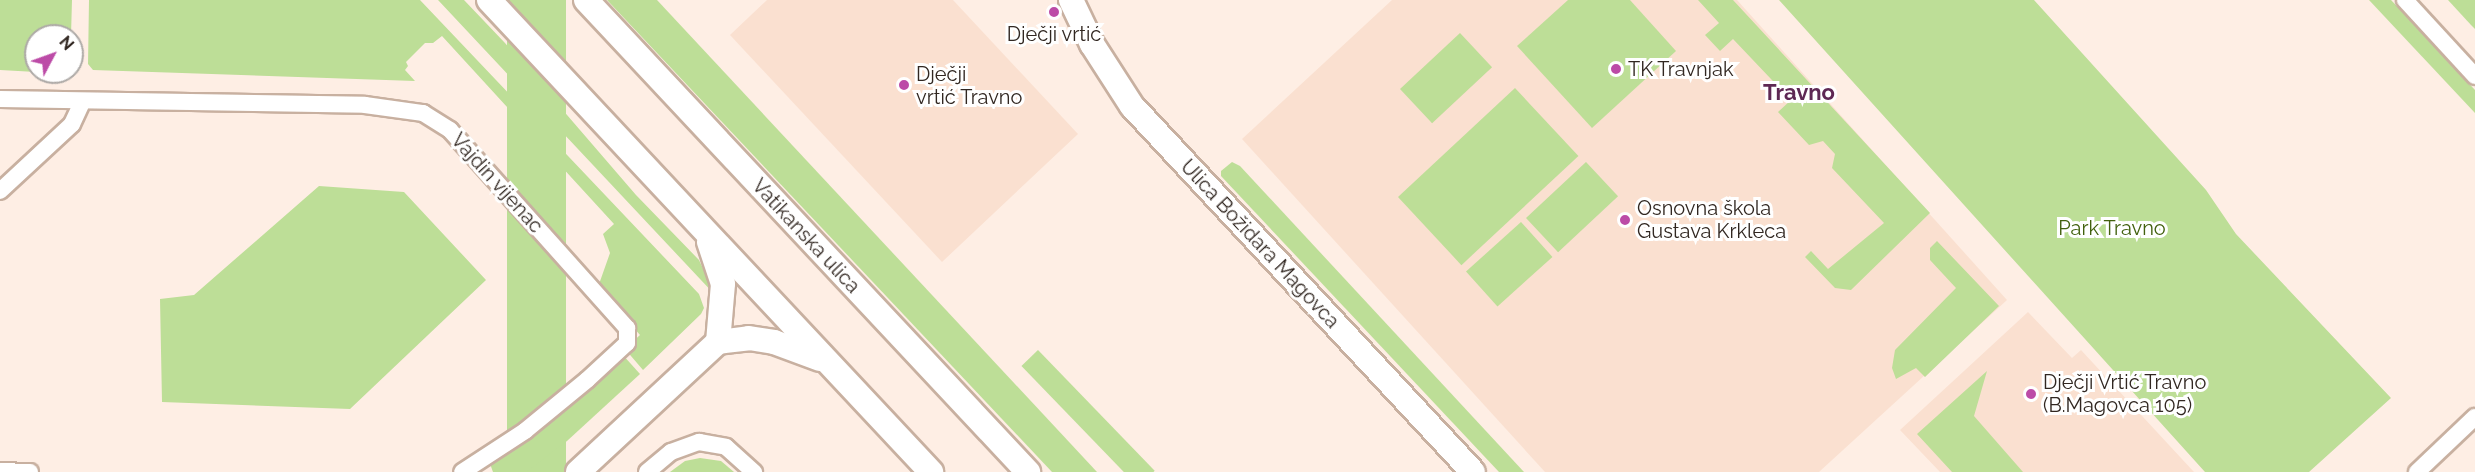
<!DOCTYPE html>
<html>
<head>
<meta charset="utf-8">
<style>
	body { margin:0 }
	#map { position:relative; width:2475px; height:472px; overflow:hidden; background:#feeee4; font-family:Raleway,sans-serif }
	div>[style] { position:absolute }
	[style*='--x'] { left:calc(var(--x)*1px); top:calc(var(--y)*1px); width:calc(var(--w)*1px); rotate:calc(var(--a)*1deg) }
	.built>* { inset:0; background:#fae0d0 }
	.green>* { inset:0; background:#bdde97; transform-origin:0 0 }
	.roads { filter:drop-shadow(2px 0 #c8b0a0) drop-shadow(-2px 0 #c8b0a0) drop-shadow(0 2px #c8b0a0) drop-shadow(0 -2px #c8b0a0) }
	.street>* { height:16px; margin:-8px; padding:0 8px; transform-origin:8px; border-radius:8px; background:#fff }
	.secondary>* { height:24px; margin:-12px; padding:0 12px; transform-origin:12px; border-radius:12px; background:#fff }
	.dots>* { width:16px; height:16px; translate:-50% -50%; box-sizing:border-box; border:3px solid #fff; border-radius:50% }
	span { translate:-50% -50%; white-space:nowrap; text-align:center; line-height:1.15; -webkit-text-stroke:6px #fff; paint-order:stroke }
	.poi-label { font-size:20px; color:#312721 }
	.left { translate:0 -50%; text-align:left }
	.street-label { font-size:20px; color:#312721 }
	.park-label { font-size:20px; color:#42610e }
	.quarter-label { font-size:22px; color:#5e2854; font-weight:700 }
	.north { position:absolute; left:24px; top:24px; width:60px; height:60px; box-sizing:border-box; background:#fff; border:2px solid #ada9a6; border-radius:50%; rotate:49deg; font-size:16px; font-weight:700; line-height:24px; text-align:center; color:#312721 }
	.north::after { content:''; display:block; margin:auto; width:21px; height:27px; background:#bc4ba7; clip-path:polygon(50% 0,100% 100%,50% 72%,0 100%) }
</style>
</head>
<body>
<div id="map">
	<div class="built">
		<div style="clip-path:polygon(767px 0,953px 0,1078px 134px,942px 262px,730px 35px)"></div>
		<div style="clip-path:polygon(1392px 0,1737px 0,2007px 300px,1819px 472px,1545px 472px,1242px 139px)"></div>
		<div style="clip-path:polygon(2028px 312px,2072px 358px,2081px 350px,2194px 472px,1940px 472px,1900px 430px)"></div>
	</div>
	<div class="green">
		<div style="clip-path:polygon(0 0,72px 0,71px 36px,36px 36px,36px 72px,0 70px)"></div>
		<div style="clip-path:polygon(89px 0,420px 0,699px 294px,704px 308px,701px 314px,643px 370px,625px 349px,640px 335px,598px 287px,610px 253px,603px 234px,614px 224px,442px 36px,433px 43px,425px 43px,406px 62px,408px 66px,405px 70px,415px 81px,93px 70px,88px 64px)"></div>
		<div style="clip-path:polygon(438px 0,464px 0,505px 43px,636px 195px,699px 260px,716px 296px)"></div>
		<div style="left:507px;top:0;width:59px;height:647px"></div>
		<div style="clip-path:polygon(607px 0,657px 0,1097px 472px,1052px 472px)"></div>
		<div style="clip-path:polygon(1568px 0,1630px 0,1676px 51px,1592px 128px,1517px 46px)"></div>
		<div style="clip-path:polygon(1698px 0,1733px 0,1930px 213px,1851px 290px,1835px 288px,1805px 257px,1811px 251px,1828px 269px,1884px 223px,1832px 168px,1835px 154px,1823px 141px,1809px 145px,1778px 112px,1791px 100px,1733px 39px,1720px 51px,1705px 35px,1719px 23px)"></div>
		<div style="clip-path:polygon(1779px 0,2034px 0,2206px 190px,2236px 234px,2391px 398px,2309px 472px,2205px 472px)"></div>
		<div style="clip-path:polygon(2369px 0,2391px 0,2411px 21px,2475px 90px,2475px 113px)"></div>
		<div style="clip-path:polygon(2448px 0,2475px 0,2475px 29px,2471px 25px)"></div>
		<div style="left:1460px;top:33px;width:47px;height:82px;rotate:47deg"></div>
		<div style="left:1515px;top:88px;width:93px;height:160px;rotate:47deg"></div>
		<div style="clip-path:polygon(1232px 162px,1240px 166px,1524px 472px,1499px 472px,1221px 176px,1221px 171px)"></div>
		<div style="left:1586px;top:162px;width:47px;height:82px;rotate:47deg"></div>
		<div style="clip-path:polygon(319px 186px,404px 192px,486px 280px,350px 409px,162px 402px,160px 299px,194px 295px)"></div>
		<div style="left:1521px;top:222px;width:47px;height:74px;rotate:48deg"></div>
		<div style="clip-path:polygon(1937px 241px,1999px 306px,1925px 377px,1916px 368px,1896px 379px,1892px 368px,1895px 350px,1956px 288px,1930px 260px,1930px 248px)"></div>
		<div style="left:1038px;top:350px;width:168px;height:23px;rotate:46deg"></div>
		<div style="clip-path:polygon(622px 354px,640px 374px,567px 441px,526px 472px,493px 472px,489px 461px)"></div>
		<div style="clip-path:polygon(1987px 371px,1974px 416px,2023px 472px,1952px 472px,1917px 434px)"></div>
		<div style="clip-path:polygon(700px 458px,721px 461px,734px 472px,670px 472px,685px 461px)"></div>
	</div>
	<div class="roads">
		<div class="street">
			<div style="--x:2405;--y:0;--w:103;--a:47.4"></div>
			<div style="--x:0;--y:99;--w:365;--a:0.9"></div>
			<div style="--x:365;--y:105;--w:59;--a:7.9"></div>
			<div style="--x:423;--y:113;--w:32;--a:32"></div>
			<div style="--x:450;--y:130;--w:266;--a:48.2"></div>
			<div style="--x:627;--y:328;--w:15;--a:90"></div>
			<div style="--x:627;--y:343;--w:54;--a:137.2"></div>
			<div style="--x:587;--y:380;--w:80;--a:140.6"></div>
			<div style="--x:525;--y:431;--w:75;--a:146.9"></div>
			<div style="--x:0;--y:191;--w:98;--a:-42.9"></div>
			<div style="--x:72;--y:124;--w:23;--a:-65"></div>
			<div style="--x:0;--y:471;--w:30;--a:2"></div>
			<div style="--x:647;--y:472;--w:31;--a:-40"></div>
			<div style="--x:671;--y:452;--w:30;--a:-20"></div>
			<div style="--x:699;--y:442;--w:27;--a:10"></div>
			<div style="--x:726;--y:447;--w:38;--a:42"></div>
			<div style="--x:2417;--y:472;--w:80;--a:-43.5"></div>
		</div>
		<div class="secondary">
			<div style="--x:489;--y:0;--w:647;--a:46.88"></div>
			<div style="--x:586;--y:0;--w:647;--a:46.88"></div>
			<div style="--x:1071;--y:0;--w:49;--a:64.5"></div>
			<div style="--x:1092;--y:44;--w:74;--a:57.2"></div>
			<div style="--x:1132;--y:106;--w:500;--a:47.03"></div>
			<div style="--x:709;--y:242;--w:44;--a:71.6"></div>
			<div style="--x:723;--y:284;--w:58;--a:94.9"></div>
			<div style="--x:718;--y:342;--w:31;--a:-7"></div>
			<div style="--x:749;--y:338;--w:25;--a:9"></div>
			<div style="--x:774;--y:342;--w:49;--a:20.3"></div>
			<div style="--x:578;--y:472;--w:191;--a:-42.9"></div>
		</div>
	</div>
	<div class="dots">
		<div style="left:1054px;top:12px;background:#bc4ba7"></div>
		<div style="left:1616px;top:69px;background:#bc4ba7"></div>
		<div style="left:904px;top:85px;background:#bc4ba7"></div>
		<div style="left:1625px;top:220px;background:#bc4ba7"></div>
		<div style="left:2031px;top:394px;background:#bc4ba7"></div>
	</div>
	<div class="poi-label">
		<span style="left:1054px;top:34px">Dječji vrtić</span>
		<span class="left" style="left:1628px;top:69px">TK Travnjak</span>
		<span class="left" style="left:916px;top:86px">Dječji<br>vrtić Travno</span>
		<span class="left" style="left:1637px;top:220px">Osnovna škola<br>Gustava Krkleca</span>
		<span class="left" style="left:2043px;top:394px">Dječji Vrtić Travno<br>(B.Magovca 105)</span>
	</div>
	<div class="street-label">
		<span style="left:497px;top:183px;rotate:48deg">Vajdin vijenac</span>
		<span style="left:806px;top:236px;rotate:47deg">Vatikanska ulica</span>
		<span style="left:1260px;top:244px;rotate:47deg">Ulica Božidara Magovca</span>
	</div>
	<div class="park-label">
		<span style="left:2112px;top:228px">Park Travno</span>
	</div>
	<div class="quarter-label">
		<span style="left:1799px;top:93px">Travno</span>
	</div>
	<div class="north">N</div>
</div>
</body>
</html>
